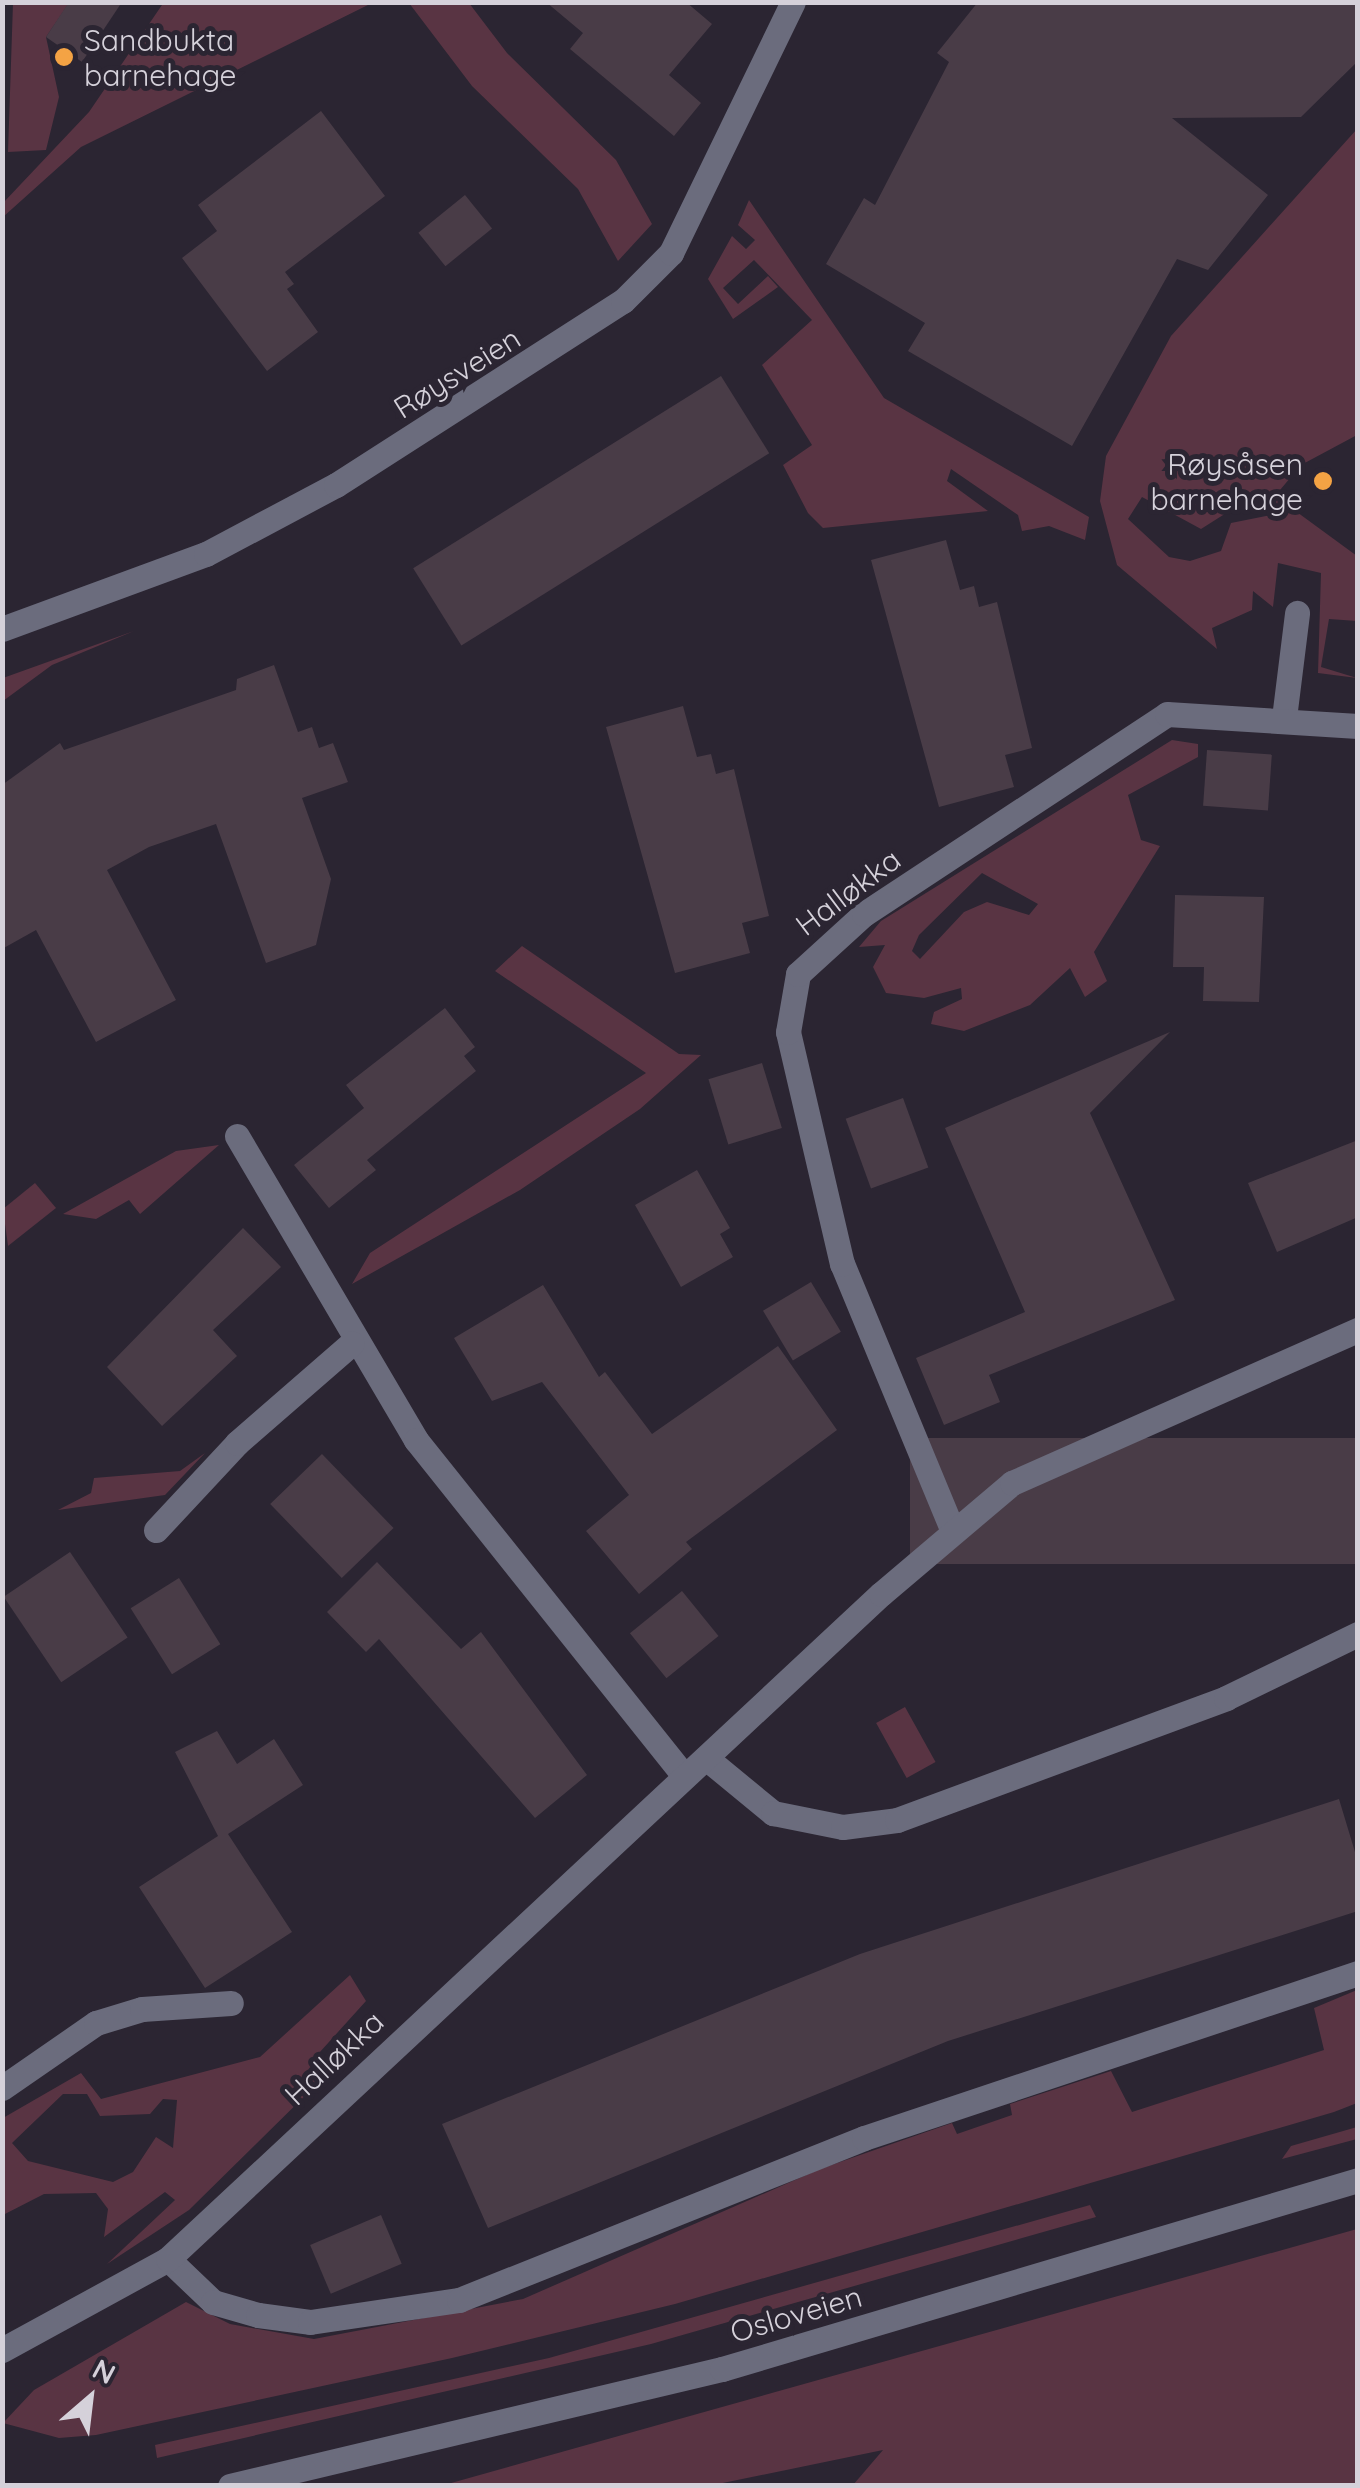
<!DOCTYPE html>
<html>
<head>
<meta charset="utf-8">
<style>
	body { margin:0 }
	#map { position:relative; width:1360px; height:2488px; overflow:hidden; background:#2b2532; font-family:Quicksand,sans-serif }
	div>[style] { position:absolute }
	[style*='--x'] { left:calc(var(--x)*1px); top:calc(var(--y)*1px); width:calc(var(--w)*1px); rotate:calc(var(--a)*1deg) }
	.green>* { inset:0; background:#593443; transform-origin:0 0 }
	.building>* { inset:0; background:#493c47; transform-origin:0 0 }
	.minor>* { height:25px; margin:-12.5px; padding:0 12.5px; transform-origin:12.5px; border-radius:12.5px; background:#6b6c7d }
	.dots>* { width:28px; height:28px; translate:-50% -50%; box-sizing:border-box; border:5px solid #2b2532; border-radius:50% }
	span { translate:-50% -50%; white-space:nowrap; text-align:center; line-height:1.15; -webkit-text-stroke:10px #2b2532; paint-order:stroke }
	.poi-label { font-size:30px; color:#d5d1da }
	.left { translate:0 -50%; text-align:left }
	.right { translate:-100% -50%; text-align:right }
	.street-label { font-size:30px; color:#d5d1da }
	.frame { position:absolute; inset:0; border:5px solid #d5d1da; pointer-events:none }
	.north { position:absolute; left:40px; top:2348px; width:100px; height:100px; -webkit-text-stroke:8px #2b2532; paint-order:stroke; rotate:28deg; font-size:28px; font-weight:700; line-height:40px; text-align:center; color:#d5d1da }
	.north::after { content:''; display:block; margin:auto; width:35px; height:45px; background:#d5d1da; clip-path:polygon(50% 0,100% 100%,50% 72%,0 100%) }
</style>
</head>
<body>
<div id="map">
	<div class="green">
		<div style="clip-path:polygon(164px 2px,372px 3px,81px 147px,3px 217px,3px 203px,89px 112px)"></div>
		<div style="clip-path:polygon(13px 3px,69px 3px,46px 37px,59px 97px,46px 150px,8px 152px)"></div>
		<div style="clip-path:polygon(409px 3px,469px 3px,507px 53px,616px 160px,652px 224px,618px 261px,578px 189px,472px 86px)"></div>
		<div style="clip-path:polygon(evenodd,1357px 129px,1357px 435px,1301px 465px,1275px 496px,1357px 556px,1357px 621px,1329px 619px,1321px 667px,1357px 678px,1318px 673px,1321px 573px,1278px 563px,1273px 607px,1253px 591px,1252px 610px,1212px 628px,1217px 649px,1117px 565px,1100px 501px,1106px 456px,1171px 336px,1357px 129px,1261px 491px,1275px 497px,1271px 515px,1231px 523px,1221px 551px,1190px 561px,1169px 557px,1128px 519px,1142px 497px,1201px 529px,1261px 491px)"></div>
		<div style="clip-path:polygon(749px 200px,884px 398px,1089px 517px,1085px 540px,1049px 526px,1022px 531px,1018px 515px,951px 469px,947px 481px,988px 511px,823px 528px,808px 513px,783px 465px,812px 445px,762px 365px,812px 320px,754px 260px,723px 288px,738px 304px,768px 276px,778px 287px,733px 319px,708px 279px,732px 236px,746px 249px,755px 240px,738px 225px)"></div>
		<div style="clip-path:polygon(134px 631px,52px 665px,3px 701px,3px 678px)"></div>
		<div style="clip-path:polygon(evenodd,1172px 740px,1198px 744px,1198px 757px,1128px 795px,1141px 840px,1160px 846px,1094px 952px,1107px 981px,1085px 997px,1070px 968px,1030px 1005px,964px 1031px,931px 1024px,934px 1012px,962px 999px,961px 988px,924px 998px,886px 993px,873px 967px,885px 945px,859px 947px,881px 921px,1172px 740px,982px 873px,1038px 904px,1029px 915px,987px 902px,964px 912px,920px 959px,912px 951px,919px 935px,982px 873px)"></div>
		<div style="clip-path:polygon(522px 946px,679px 1054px,701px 1055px,640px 1109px,520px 1190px,352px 1284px,370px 1253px,646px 1073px,495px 971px)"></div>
		<div style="clip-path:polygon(219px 1145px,140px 1214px,129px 1200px,96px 1219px,63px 1214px,176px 1151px)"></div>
		<div style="clip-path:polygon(35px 1183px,56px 1208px,8px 1246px,3px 1209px)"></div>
		<div style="clip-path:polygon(205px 1453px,165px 1495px,58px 1510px,91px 1493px,94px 1478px,180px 1471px)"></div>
		<div style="left:905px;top:1707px;width:63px;height:33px;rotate:61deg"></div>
		<div style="clip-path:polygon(evenodd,350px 1975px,366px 2001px,310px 2063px,324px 2077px,189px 2210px,107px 2264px,175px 2200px,165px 2192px,104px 2237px,108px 2209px,96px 2193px,44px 2194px,3px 2215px,3px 2118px,81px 2073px,101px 2099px,260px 2057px,350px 1975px,63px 2094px,87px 2094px,100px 2116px,150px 2114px,163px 2099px,177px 2100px,173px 2148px,156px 2137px,133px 2172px,113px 2182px,28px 2161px,12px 2143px,63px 2094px)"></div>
		<div style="clip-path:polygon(1357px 1990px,1357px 2103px,1334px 2112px,675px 2304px,452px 2358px,96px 2435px,59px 2438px,3px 2423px,34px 2390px,186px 2302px,230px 2324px,314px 2339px,523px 2299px,820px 2169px,952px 2123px,957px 2134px,1012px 2115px,1010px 2104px,1111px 2071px,1132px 2112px,1324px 2050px,1314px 2008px)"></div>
		<div style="clip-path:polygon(1357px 2127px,1357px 2139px,1282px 2159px,1291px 2146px)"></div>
		<div style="clip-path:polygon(1090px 2205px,1096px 2217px,651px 2344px,157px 2458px,155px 2445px,549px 2358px)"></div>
		<div style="clip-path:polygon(1357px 2229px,1357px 2485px,853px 2485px,883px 2450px,713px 2485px,444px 2485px)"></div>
	</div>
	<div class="building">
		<div style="clip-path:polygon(69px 2px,122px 2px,82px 62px,46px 37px)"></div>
		<div style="clip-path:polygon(546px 2px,686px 2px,712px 24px,669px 75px,701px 103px,674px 136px,570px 49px,583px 33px)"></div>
		<div style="clip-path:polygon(978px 2px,1358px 2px,1358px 61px,1301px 117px,1172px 118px,1268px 195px,1208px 270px,1177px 259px,1072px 446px,908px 351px,925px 323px,826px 264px,864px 198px,875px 205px,949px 62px,937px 53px)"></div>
		<div style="clip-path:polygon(321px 111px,385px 196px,285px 272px,294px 284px,287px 289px,318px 332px,267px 371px,182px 258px,217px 231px,198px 205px)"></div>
		<div style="left:465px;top:195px;width:43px;height:60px;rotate:51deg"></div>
		<div style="left:721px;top:376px;width:91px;height:363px;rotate:58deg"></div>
		<div style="clip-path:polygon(946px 540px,960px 590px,974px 586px,979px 607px,997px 602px,1032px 748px,1005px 755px,1014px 787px,939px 807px,871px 560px)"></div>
		<div style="clip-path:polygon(274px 665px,298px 732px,312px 727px,319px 748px,333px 743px,348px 782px,302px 798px,331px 879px,316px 945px,266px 963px,216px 824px,149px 847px,107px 870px,176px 1000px,96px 1042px,36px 930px,2px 949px,2px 785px,60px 743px,64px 750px,236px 690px,237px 679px)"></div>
		<div style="clip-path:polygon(683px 706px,697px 757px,711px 754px,716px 774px,734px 769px,769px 916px,742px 923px,750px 953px,675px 973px,606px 727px)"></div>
		<div style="left:1207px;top:750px;width:65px;height:56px;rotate:4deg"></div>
		<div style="clip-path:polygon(1175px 895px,1264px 897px,1259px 1002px,1203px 1001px,1204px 967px,1173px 967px)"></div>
		<div style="clip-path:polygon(445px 1008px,475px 1047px,464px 1056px,476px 1071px,367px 1160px,376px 1170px,329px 1208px,294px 1165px,364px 1108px,346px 1085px)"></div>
		<div style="clip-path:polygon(1170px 1032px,1090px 1113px,1175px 1300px,989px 1375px,1000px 1402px,944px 1425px,916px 1358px,1025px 1312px,945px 1128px)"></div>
		<div style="left:762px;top:1063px;width:68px;height:56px;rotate:73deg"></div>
		<div style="left:903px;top:1098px;width:74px;height:61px;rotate:70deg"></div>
		<div style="clip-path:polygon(1358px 1140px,1358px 1217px,1277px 1252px,1248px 1183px)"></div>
		<div style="clip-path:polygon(697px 1170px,730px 1228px,720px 1234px,733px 1257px,681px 1287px,635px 1205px)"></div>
		<div style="clip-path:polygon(243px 1228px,281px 1267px,213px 1330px,237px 1356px,162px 1426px,107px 1367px)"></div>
		<div style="left:811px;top:1282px;width:58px;height:56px;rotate:59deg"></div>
		<div style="clip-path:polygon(543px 1285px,599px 1377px,605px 1372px,652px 1434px,778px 1346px,837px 1430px,686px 1542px,692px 1549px,639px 1594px,586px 1531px,629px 1495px,542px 1382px,492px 1401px,454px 1338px)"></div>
		<div style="left:1358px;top:1438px;width:126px;height:448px;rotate:90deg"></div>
		<div style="left:322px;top:1454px;width:103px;height:72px;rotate:46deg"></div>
		<div style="left:70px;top:1552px;width:103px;height:80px;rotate:56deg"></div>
		<div style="clip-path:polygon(377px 1562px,461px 1649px,481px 1632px,587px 1775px,535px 1818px,379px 1639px,366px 1652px,327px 1612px)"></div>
		<div style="left:179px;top:1578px;width:78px;height:57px;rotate:58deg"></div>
		<div style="left:682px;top:1591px;width:58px;height:67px;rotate:51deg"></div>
		<div style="clip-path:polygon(217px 1731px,237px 1764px,274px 1739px,303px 1785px,228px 1834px,292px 1932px,205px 1988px,139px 1887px,218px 1836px,175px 1752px)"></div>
		<div style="clip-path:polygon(1339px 1799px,1358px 1862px,1358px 1911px,948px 2041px,488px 2228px,442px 2124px,860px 1954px)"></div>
		<div style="left:381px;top:2215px;width:53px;height:77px;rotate:67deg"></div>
	</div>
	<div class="minor">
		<div style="--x:2;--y:629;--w:217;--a:-20.2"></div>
		<div style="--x:206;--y:554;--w:147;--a:-28"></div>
		<div style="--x:336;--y:485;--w:341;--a:-32.7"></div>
		<div style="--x:623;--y:301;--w:68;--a:-45"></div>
		<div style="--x:671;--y:253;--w:279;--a:-64.1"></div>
		<div style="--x:1284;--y:718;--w:106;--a:-82.9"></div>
		<div style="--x:237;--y:1136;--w:353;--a:59.5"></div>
		<div style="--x:416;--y:1440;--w:430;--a:51.4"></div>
		<div style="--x:952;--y:1529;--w:287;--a:-112.5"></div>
		<div style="--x:842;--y:1264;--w:238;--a:-103.1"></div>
		<div style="--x:788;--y:1032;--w:59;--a:-80.2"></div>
		<div style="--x:798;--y:974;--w:89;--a:-42.3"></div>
		<div style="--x:864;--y:914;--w:363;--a:-33.4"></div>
		<div style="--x:1167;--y:714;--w:191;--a:3.6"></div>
		<div style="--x:156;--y:1530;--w:119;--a:-47"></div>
		<div style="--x:237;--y:1443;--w:152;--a:-41"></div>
		<div style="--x:706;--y:1758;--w:87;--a:39.4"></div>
		<div style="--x:773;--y:1813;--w:71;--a:11.3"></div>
		<div style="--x:843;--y:1827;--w:54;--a:-7.4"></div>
		<div style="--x:897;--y:1820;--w:351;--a:-20.3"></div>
		<div style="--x:1226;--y:1698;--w:147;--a:-25.9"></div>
		<div style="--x:2;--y:2088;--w:114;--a:-34.7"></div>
		<div style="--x:96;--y:2023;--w:48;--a:-16.9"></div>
		<div style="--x:142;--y:2009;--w:89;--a:-3.9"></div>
		<div style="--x:168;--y:2259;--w:62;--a:43.7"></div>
		<div style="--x:213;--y:2302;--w:47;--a:16.1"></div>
		<div style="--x:258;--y:2315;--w:52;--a:7.7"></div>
		<div style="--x:310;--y:2322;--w:151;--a:-8.4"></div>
		<div style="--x:459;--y:2300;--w:436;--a:-21.8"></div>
		<div style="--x:864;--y:2138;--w:521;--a:-18.47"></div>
		<div style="--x:2;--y:2350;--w:189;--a:-28.7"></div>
		<div style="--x:168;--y:2259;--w:975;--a:-43.01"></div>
		<div style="--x:881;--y:1594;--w:172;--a:-40.3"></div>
		<div style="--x:1012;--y:1483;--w:378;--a:-23.9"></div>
		<div style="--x:230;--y:2486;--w:506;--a:-13.38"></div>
		<div style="--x:722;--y:2369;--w:663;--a:-16.55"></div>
	</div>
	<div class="dots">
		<div style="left:64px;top:57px;background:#f4a344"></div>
		<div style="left:1323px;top:481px;background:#f4a344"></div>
	</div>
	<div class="poi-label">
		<span class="left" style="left:84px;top:57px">Sandbukta<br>barnehage</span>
		<span class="right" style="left:1303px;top:481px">Røysåsen<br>barnehage</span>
	</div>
	<div class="street-label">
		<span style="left:457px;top:373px;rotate:-32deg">Røysveien</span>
		<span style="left:848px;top:892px;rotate:-37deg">Halløkka</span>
		<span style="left:334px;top:2058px;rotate:-43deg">Halløkka</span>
		<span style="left:796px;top:2314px;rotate:-16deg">Osloveien</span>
	</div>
	<div class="frame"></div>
	<div class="north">N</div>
</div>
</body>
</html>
